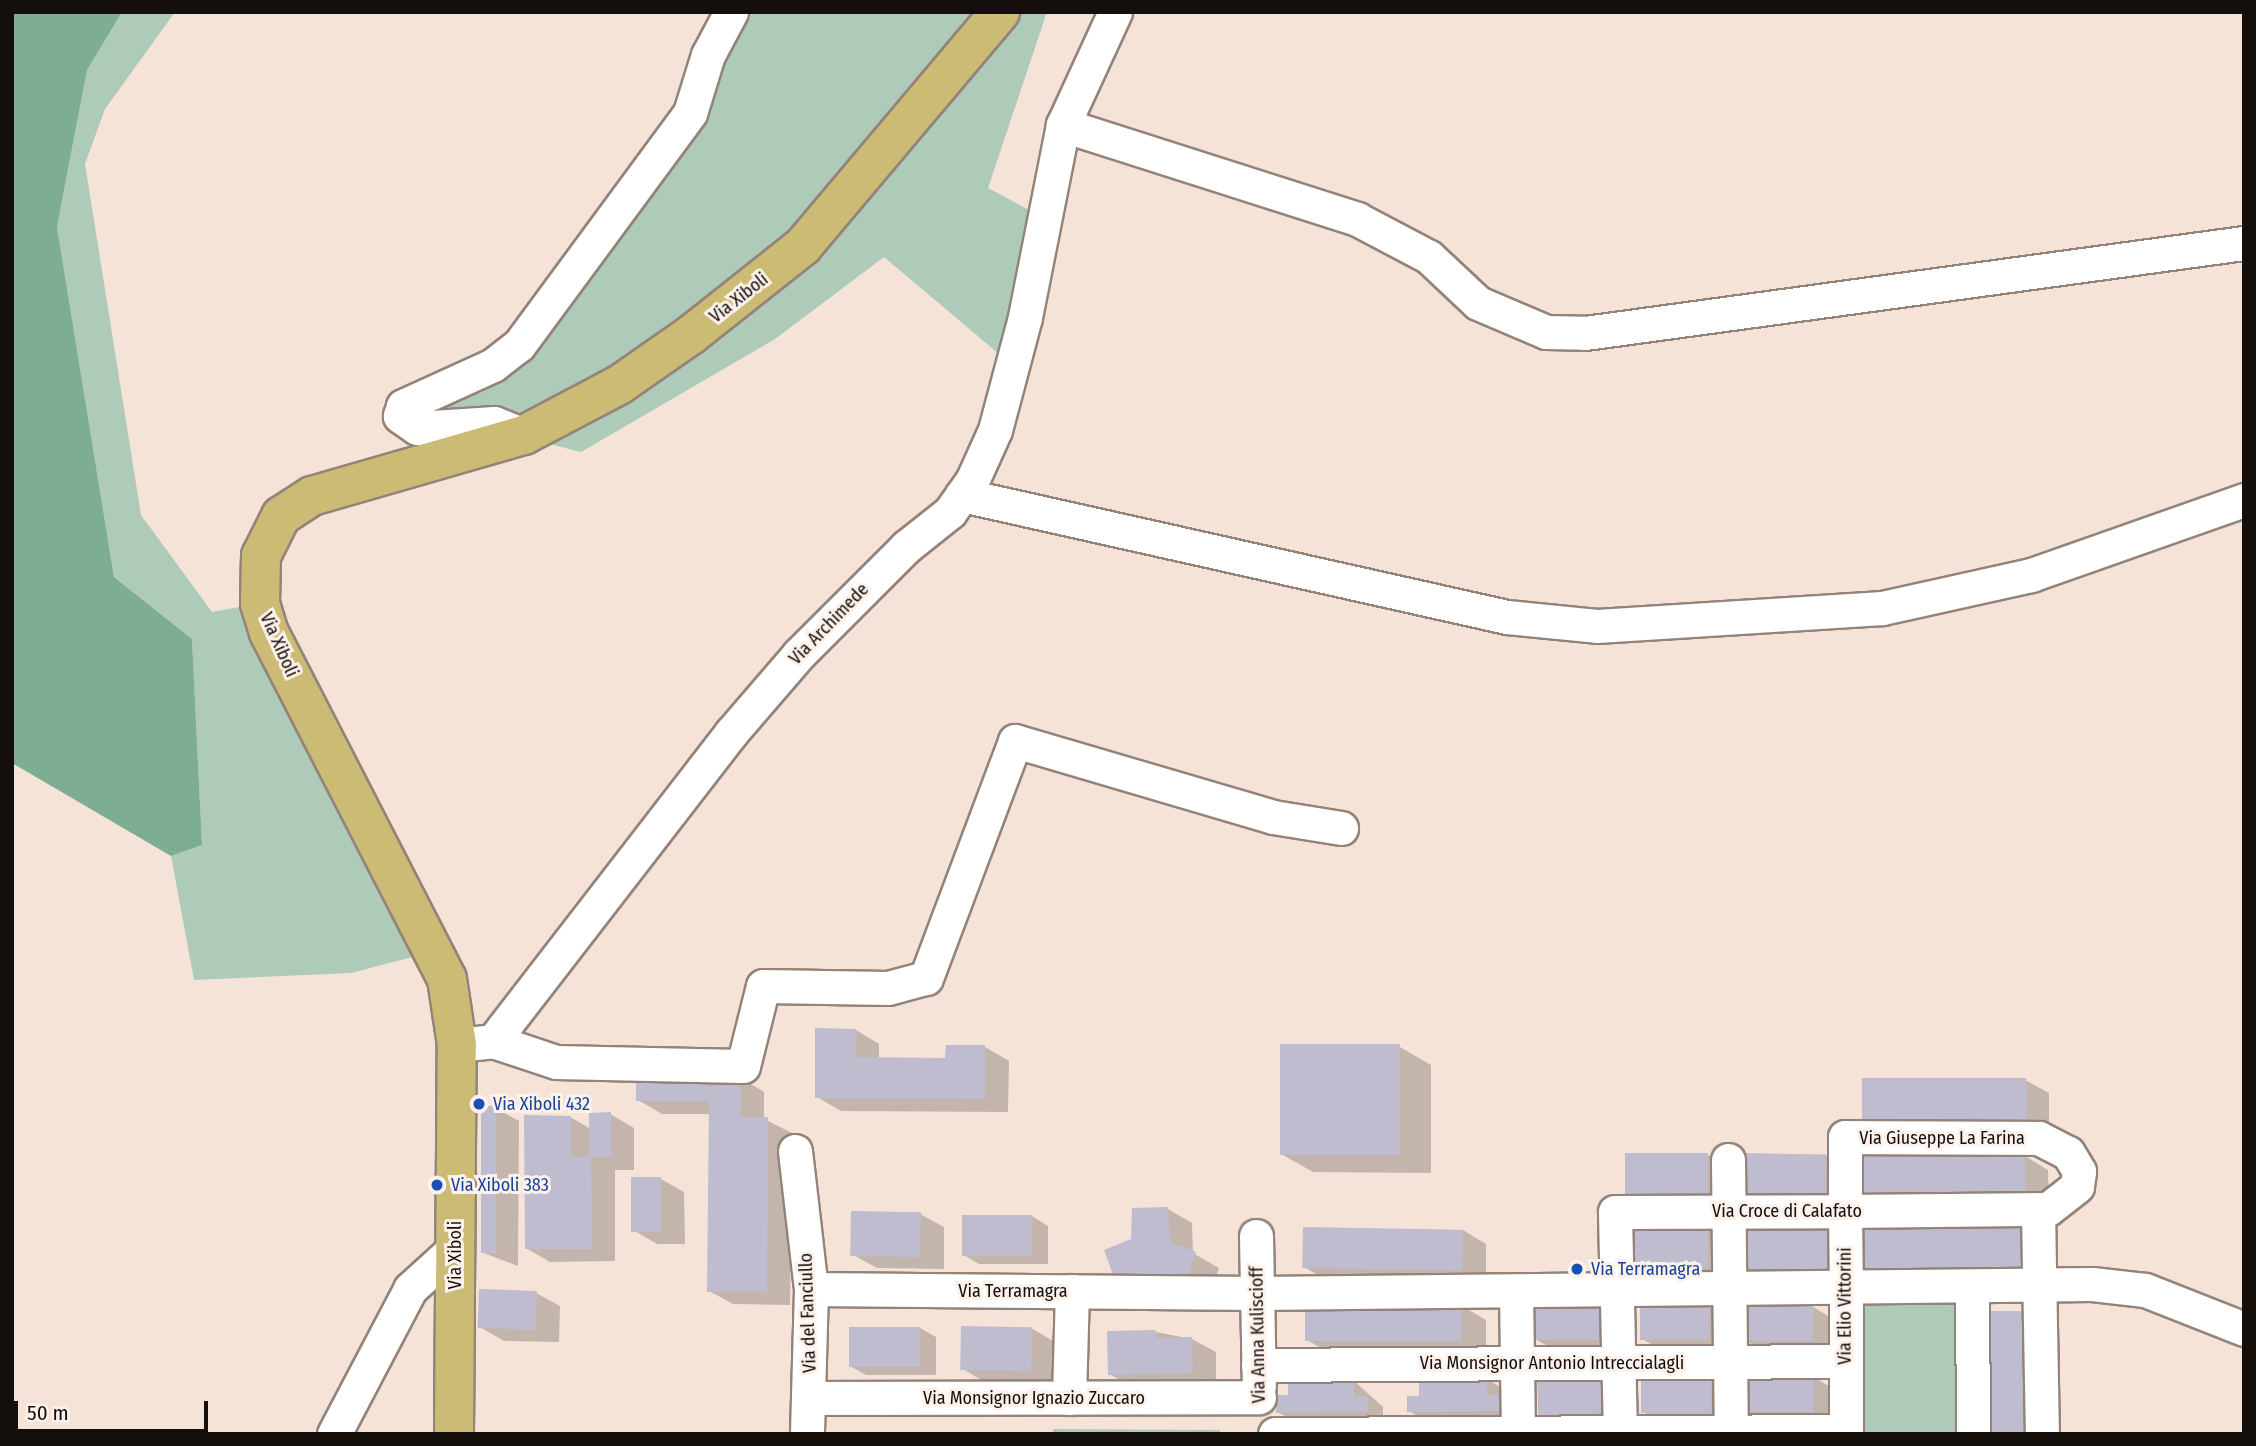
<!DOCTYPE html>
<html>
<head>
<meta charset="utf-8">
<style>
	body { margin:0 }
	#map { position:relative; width:2256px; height:1446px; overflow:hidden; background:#f5e3d8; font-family:"Fira Sans Condensed",sans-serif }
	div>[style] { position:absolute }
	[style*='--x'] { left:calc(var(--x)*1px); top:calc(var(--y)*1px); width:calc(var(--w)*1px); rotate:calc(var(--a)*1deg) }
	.green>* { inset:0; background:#aecbba; transform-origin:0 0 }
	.forest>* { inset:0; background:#7dae93 }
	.shadow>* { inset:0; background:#0003; transform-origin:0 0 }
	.building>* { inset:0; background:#bebcce; transform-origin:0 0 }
	.roads { filter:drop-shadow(2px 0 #938379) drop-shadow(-2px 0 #938379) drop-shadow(0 2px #938379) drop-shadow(0 -2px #938379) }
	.minor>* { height:33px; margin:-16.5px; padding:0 16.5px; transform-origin:16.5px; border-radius:16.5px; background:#fff }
	.major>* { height:38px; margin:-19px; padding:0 19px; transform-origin:19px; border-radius:19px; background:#ccbb75 }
	.dots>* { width:19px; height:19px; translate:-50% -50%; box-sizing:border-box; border:4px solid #fdf2eb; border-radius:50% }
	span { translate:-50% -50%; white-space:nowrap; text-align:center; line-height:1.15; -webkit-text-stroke:6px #fdf2eb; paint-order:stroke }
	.street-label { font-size:18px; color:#150f0b }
	.transit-label { font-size:18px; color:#164399 }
	.left { translate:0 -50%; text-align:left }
	.frame { position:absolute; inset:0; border:14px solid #150f0b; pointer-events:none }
	.scale { position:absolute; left:14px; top:1401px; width:194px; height:32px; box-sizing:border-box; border:4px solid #150f0b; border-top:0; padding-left:9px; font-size:21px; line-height:24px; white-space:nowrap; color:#150f0b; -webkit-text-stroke:5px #fdf2eb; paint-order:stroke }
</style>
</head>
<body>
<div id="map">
	<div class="green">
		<div style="clip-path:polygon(122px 12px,175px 12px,105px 109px,85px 164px,141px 515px,212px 612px,260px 603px,436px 951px,351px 973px,194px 980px,171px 856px,202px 845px,192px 639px,114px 577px,57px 227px,87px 70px)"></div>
		<div style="clip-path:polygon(731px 12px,1047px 12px,988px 188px,1044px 218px,1012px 365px,884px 257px,775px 339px,581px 452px,403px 406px,493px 365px,690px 113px)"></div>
		<div style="left:1855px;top:1297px;width:111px;height:137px"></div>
		<div style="clip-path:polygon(1053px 1429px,1220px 1430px,1220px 1434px,1053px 1434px)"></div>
	</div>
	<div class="forest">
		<div style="clip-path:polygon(12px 12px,122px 12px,87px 70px,57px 227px,114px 577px,192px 639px,202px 845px,171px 856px,12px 763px)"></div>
	</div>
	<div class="shadow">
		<div style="clip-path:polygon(856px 1030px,879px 1044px,879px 1059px,947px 1059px,985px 1047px,1009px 1061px,1008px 1112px,841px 1111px,817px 1097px)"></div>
		<div style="clip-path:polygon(1400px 1047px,1431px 1065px,1431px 1173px,1313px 1172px,1281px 1154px)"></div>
		<div style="clip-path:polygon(741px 1078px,764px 1092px,764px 1119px,792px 1133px,790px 1305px,733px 1304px,709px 1291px,711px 1114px,662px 1114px,638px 1100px)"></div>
		<div style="clip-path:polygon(2025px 1080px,2049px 1093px,2049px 1133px,1888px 1132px,1864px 1119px)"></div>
		<div style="clip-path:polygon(495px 1108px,519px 1121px,518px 1266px,481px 1252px)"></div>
		<div style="clip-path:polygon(610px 1114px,634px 1128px,634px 1170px,615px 1170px,615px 1261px,550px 1262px,526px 1248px,570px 1117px,591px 1129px)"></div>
		<div style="clip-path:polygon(1708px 1155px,1731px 1169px,1732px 1207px,1651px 1207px,1627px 1193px)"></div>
		<div style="clip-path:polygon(1826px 1155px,1850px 1169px,1849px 1207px,1768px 1206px,1744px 1193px)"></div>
		<div style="clip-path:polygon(2025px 1156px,2048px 1170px,2049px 1207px,1888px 1207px,1864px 1193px)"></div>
		<div style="clip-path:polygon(661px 1179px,684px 1192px,685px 1244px,657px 1244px,633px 1230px)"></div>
		<div style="clip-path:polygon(1168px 1209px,1192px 1223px,1193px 1253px,1219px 1268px,1209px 1297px,1141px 1296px,1133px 1240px)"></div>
		<div style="clip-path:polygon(920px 1214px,944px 1227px,944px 1269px,877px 1268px,853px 1255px)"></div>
		<div style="clip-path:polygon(1032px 1216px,1048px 1226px,1048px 1264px,979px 1264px,964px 1255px)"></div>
		<div style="clip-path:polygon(1707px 1228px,1731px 1241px,1732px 1282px,1652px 1283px,1628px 1269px)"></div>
		<div style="clip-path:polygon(1827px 1228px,1851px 1242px,1851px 1283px,1768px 1283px,1744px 1269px)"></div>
		<div style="clip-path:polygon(1463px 1230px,1486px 1244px,1486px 1283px,1328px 1281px,1304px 1267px)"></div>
		<div style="clip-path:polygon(536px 1293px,560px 1306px,559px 1342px,504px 1341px,480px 1327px)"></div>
		<div style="clip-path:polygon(1462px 1306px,1486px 1320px,1486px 1354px,1331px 1354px,1307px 1340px)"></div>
		<div style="clip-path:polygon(1709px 1306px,1724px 1315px,1725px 1348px,1658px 1348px,1642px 1339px)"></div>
		<div style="clip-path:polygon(1537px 1307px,1620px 1348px,1553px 1349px,1537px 1340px)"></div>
		<div style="clip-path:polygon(1813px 1307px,1828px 1316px,1828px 1349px,1760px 1349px,1744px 1340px)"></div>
		<div style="left:1987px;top:1312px;width:63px;height:122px;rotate:13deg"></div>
		<div style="clip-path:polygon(920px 1328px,936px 1337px,936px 1375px,866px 1375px,850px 1366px)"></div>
		<div style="clip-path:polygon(1031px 1328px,1055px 1342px,1055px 1384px,986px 1383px,963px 1369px)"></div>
		<div style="clip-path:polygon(1156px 1332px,1192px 1339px,1216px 1352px,1216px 1386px,1133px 1387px,1109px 1374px)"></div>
		<div style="clip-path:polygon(1710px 1377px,1726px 1386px,1726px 1421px,1659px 1421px,1643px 1412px)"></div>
		<div style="clip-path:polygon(1813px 1377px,1829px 1386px,1829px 1420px,1761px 1420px,1746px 1411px)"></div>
		<div style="clip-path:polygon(1538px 1378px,1622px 1421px,1554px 1421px,1539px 1412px)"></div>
		<div style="clip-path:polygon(1487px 1379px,1502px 1388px,1515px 1419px,1425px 1420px,1409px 1411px,1421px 1398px)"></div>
		<div style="clip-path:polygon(1353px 1380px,1383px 1407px,1383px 1420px,1293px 1421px,1278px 1412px,1290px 1397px)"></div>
	</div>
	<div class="building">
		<div style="clip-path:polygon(815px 1028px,856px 1029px,856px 1057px,945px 1058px,946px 1045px,985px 1045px,985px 1099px,815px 1098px)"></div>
		<div style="left:1280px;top:1044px;width:120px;height:111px"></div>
		<div style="clip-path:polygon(636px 1076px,741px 1076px,741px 1117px,768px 1117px,767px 1292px,707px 1292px,709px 1101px,636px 1101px)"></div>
		<div style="left:1862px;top:1078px;width:164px;height:42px"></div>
		<div style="left:481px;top:1106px;width:15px;height:147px"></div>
		<div style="clip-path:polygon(611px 1112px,611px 1157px,591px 1157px,592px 1249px,525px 1249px,524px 1115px,571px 1116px,571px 1157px,589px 1157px,589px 1113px)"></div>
		<div style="left:1625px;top:1153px;width:83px;height:41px"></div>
		<div style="left:1742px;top:1153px;width:84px;height:41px;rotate:1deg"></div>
		<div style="left:1863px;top:1154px;width:162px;height:40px"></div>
		<div style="left:631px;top:1177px;width:30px;height:55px"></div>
		<div style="clip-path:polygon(1168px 1207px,1170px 1242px,1196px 1252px,1185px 1285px,1150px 1273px,1116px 1283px,1104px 1250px,1131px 1239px,1132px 1208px)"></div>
		<div style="left:851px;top:1211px;width:70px;height:45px;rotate:1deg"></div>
		<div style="left:962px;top:1215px;width:70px;height:41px"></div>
		<div style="left:1708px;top:1226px;width:43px;height:82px;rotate:90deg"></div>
		<div style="left:1303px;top:1227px;width:160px;height:41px;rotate:1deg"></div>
		<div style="left:1743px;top:1227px;width:85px;height:43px"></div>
		<div style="left:1863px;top:1227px;width:162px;height:43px"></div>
		<div style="left:479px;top:1289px;width:58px;height:39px;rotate:2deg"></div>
		<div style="left:1305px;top:1304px;width:157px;height:37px"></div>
		<div style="left:1605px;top:1304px;width:36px;height:70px;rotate:90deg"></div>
		<div style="left:1640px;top:1305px;width:69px;height:35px"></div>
		<div style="left:1743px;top:1305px;width:70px;height:36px"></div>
		<div style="left:1985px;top:1311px;width:39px;height:123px"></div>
		<div style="left:961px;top:1326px;width:71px;height:44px;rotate:1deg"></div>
		<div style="left:849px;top:1327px;width:71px;height:40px"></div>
		<div style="clip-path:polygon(1156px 1330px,1156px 1338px,1192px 1337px,1193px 1373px,1108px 1375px,1107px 1331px)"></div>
		<div style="left:1606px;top:1375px;width:38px;height:69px;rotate:88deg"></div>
		<div style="left:1711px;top:1375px;width:38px;height:70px;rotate:90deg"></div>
		<div style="left:1744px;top:1375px;width:70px;height:37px"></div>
		<div style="clip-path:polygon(1487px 1377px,1487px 1395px,1500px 1395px,1500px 1411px,1407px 1412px,1407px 1396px,1419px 1396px,1419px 1378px)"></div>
		<div style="clip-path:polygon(1288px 1378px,1354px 1378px,1354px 1397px,1368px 1397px,1368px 1412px,1276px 1413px,1276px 1395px,1288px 1395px)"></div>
	</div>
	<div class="roads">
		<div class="minor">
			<div style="--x:1063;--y:125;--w:309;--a:17.7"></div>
			<div style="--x:1357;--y:219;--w:81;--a:27.8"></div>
			<div style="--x:1429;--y:257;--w:67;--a:43.2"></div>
			<div style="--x:1478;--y:303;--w:74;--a:23.1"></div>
			<div style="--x:1546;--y:332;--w:39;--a:1"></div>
			<div style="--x:1585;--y:333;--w:665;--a:-7.78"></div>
			<div style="--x:524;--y:435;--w:32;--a:-158"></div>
			<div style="--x:494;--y:423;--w:77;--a:176.3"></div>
			<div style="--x:417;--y:428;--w:21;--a:-145"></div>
			<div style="--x:400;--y:416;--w:10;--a:-73"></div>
			<div style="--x:403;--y:406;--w:99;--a:-24.5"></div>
			<div style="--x:493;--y:365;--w:33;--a:-38"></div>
			<div style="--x:519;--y:345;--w:288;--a:-53.6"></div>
			<div style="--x:690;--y:113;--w:61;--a:-72.8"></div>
			<div style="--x:708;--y:55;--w:49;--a:-61.9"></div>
			<div style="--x:962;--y:495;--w:558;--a:12.62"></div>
			<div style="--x:1507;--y:617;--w:90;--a:5.7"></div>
			<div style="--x:1597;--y:626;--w:286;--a:-3.6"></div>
			<div style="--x:1882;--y:608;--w:153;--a:-12.5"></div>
			<div style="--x:2031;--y:575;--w:226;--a:-19.4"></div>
			<div style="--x:493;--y:1041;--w:66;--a:18.4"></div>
			<div style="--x:556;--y:1062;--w:187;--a:1.2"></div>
			<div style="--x:743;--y:1066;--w:82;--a:-76"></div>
			<div style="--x:763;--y:986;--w:125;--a:0.9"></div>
			<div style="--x:888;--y:988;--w:39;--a:-15"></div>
			<div style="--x:926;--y:978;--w:253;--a:-69.4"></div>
			<div style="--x:1015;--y:741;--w:269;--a:16.4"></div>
			<div style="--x:1273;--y:817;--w:69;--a:9.2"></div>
			<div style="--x:457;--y:1045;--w:36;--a:-6"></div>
			<div style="--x:493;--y:1041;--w:389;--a:-52.3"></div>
			<div style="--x:731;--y:733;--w:103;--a:-49.3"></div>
			<div style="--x:798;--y:655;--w:153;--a:-45"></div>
			<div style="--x:906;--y:547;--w:56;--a:-38.5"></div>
			<div style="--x:950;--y:512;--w:38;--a:-55"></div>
			<div style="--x:972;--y:481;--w:56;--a:-65.7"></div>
			<div style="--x:995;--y:430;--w:117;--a:-75.1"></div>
			<div style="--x:1025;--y:317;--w:196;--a:-78.8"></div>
			<div style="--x:1063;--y:125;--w:124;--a:-65.3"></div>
			<div style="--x:795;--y:1151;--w:139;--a:83.4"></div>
			<div style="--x:811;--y:1289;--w:145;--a:91.6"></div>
			<div style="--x:1728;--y:1160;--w:274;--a:89.4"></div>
			<div style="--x:2038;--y:1210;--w:224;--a:89"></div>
			<div style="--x:1256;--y:1236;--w:150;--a:88.9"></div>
			<div style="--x:811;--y:1289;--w:446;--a:0.5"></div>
			<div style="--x:1257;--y:1293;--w:835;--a:-0.62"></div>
			<div style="--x:2092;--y:1284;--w:53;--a:6.5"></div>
			<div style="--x:2145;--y:1290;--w:106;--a:21.5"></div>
			<div style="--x:1972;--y:1290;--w:144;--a:89.6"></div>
			<div style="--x:1516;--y:1291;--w:140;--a:89.2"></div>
			<div style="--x:1258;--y:1365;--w:588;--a:-0.39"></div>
			<div style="--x:809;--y:1398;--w:450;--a:-0.1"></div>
			<div style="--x:1069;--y:1398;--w:107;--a:-88.4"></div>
			<div style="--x:334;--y:1434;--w:164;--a:-62.3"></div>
			<div style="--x:410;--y:1289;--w:61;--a:-42.3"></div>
			<div style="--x:1275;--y:1434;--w:571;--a:-0.3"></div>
			<div style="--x:1620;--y:1434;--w:222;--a:-91.3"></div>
			<div style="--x:1615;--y:1212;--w:230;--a:-0.2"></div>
			<div style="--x:1845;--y:1211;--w:203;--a:-0.6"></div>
			<div style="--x:2048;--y:1209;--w:37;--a:-38"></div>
			<div style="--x:2077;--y:1186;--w:15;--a:-82"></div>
			<div style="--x:2079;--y:1171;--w:21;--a:-121"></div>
			<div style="--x:2068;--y:1153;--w:33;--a:-153"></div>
			<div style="--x:2039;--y:1138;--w:194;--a:-179.7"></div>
			<div style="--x:1845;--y:1137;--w:74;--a:90"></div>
			<div style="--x:1845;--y:1211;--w:79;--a:89.3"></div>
			<div style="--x:1846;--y:1290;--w:144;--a:90"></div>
		</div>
		<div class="major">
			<div style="--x:454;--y:1434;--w:389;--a:-89.6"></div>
			<div style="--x:457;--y:1045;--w:67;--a:-98.6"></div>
			<div style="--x:447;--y:979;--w:389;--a:-117.2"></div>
			<div style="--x:269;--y:633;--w:31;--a:-107"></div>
			<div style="--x:260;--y:603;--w:47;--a:-88.8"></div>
			<div style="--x:261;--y:556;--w:45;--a:-63.4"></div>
			<div style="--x:281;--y:516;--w:37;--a:-33"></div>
			<div style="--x:312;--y:496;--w:221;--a:-16.1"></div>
			<div style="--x:524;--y:435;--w:107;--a:-27.8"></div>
			<div style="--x:619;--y:385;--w:89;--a:-34.9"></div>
			<div style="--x:692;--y:334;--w:142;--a:-38.4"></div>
			<div style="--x:803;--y:246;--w:306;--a:-49.9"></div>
		</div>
	</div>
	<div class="dots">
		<div style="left:479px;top:1104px;background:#1a4fb4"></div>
		<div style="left:437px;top:1185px;background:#1a4fb4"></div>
		<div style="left:1577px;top:1269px;background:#1a4fb4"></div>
	</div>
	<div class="street-label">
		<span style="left:739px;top:298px;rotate:-38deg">Via Xiboli</span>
		<span style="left:829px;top:624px;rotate:-46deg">Via Archimede</span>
		<span style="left:279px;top:645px;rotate:66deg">Via Xiboli</span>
		<span style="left:1942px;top:1138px">Via Giuseppe La Farina</span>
		<span style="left:1787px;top:1211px">Via Croce di Calafato</span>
		<span style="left:455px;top:1255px;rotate:-90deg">Via Xiboli</span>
		<span style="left:1013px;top:1291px">Via Terramagra</span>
		<span style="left:1845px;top:1306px;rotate:-90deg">Via Elio Vittorini</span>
		<span style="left:808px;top:1313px;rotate:-92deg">Via del Fanciullo</span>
		<span style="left:1258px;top:1335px;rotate:-91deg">Via Anna Kuliscioff</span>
		<span style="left:1552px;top:1363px">Via Monsignor Antonio Intreccialagli</span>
		<span style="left:1034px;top:1398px">Via Monsignor Ignazio Zuccaro</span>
	</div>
	<div class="transit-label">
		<span class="left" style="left:493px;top:1104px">Via Xiboli 432</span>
		<span class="left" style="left:451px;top:1185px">Via Xiboli 383</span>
		<span class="left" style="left:1591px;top:1269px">Via Terramagra</span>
	</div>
	<div class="frame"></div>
	<div class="scale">50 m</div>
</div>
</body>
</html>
